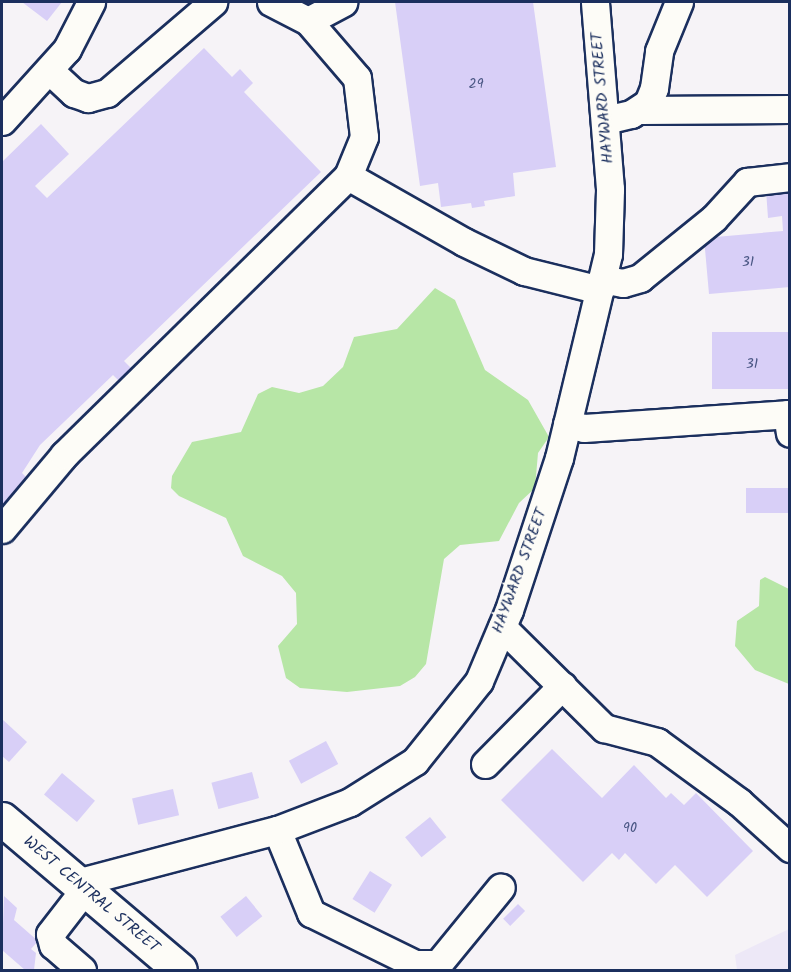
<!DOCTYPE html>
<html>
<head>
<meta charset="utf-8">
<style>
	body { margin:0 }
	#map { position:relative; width:791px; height:972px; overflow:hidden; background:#f6f3f7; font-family:Kalam,sans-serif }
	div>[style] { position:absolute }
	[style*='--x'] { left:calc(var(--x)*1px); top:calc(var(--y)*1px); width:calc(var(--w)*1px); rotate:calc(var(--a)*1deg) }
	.built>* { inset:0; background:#ede8f7 }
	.green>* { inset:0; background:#b7e6a6 }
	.building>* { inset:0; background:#d8cff7; transform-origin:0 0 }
	.roads { filter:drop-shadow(2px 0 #1b2f5e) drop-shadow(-2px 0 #1b2f5e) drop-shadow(0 2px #1b2f5e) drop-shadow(0 -2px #1b2f5e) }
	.minor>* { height:27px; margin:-13.5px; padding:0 13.5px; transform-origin:13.5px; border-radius:13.5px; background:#fdfcf7 }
	.major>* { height:33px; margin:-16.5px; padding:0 16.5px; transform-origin:16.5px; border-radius:16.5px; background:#fdfcf7 }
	span { translate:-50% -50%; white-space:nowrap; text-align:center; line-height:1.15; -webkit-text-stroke:5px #fdfcf7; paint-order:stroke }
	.number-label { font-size:14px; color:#4a5784 }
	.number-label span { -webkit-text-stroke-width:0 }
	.street-label { font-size:16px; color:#1b2f5e }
	.frame { position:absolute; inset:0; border:3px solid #1b2f5e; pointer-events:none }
</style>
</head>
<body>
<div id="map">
	<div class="built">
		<div style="clip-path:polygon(789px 929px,789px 970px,737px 970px,735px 955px)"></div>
	</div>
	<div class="green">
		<div style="clip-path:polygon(435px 288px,455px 300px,485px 370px,528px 400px,549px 437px,538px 453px,535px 488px,519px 503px,499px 541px,460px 545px,444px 559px,426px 664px,415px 677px,400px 686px,347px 692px,300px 688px,286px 678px,278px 646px,297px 624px,296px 593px,282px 576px,243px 556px,226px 518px,179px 496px,171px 488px,172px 476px,192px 442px,241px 432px,258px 394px,272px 387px,299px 393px,323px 386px,343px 367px,354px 337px,397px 329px)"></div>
		<div style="clip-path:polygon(765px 577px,789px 589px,789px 684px,755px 670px,735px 646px,737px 621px,759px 606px,760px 580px)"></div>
	</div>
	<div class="building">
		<div style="clip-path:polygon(22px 2px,62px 2px,47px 21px)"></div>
		<div style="clip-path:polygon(395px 2px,533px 2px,556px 167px,513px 173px,515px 196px,484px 201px,485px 206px,472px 208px,471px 203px,441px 207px,438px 183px,420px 186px)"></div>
		<div style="clip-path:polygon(204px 48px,232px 77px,240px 69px,253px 83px,244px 92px,321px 172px,124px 361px,134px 371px,121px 383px,113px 375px,40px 445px,22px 473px,31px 482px,2px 509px,2px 162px,41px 124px,69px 154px,35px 186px,47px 198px)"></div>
		<div style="clip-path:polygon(790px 188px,790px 287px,709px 294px,704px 238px,783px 231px,782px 216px,768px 218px,766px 190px)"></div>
		<div style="left:790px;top:332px;width:57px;height:78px;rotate:90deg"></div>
		<div style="left:790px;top:488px;width:25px;height:44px;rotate:90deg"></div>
		<div style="clip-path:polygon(2px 719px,27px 742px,9px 762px,2px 756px)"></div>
		<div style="left:326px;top:741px;width:26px;height:42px;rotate:62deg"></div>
		<div style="clip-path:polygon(552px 749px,602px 798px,634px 765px,666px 798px,671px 793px,684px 805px,696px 793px,753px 851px,707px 897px,675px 865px,656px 884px,625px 853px,619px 860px,612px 853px,583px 882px,501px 800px)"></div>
		<div style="left:252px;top:772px;width:27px;height:42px;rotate:75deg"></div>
		<div style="left:62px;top:773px;width:43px;height:28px;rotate:40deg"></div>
		<div style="left:173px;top:789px;width:27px;height:42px;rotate:77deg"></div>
		<div style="left:430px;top:817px;width:26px;height:32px;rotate:51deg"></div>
		<div style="left:370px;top:871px;width:26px;height:33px;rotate:32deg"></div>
		<div style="clip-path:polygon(4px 896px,17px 908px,14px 920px,38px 941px,31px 949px,36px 953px,34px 970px,25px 970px,2px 950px)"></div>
		<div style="left:246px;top:896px;width:26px;height:33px;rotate:51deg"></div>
		<div style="left:518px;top:904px;width:10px;height:21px;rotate:45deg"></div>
	</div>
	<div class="roads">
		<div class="minor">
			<div style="--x:271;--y:2;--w:42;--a:27.2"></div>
			<div style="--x:308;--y:21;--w:75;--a:49.3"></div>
			<div style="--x:357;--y:78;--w:59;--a:83.2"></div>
			<div style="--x:364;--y:137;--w:42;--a:112.3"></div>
			<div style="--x:308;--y:21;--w:40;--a:-28"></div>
			<div style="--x:49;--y:70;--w:34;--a:43"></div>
			<div style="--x:74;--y:93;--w:15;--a:20"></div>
			<div style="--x:88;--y:98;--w:20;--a:-15"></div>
			<div style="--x:107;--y:93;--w:140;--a:-40.6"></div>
			<div style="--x:640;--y:110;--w:150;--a:-0.4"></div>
			<div style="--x:605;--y:120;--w:27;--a:-13"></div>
			<div style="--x:631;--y:114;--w:20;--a:-33"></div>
			<div style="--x:648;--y:103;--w:16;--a:-68"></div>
			<div style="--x:654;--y:88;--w:37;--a:-82"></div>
			<div style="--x:659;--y:51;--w:53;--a:-67.8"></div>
			<div style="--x:2;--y:121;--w:97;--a:-47.9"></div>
			<div style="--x:67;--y:49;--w:53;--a:-62.9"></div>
			<div style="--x:602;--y:279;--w:21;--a:11"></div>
			<div style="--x:623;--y:283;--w:18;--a:-16"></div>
			<div style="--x:640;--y:278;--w:95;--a:-39"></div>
			<div style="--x:714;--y:218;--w:49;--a:-47.5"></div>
			<div style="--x:747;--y:182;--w:43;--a:-6.6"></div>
			<div style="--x:567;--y:424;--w:17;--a:13"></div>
			<div style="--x:584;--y:428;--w:203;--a:-3.9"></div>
			<div style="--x:787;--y:414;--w:19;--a:81"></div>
			<div style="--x:2;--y:529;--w:97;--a:-50"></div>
			<div style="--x:64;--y:455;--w:398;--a:-44.5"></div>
			<div style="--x:348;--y:176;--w:133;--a:29.6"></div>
			<div style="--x:464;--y:242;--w:67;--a:25.8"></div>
			<div style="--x:524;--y:271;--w:78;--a:14"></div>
			<div style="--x:502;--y:627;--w:144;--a:44.7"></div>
			<div style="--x:604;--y:728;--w:55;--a:14.8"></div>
			<div style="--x:657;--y:742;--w:102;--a:36.2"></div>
			<div style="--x:739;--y:802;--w:69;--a:42"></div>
			<div style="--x:485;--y:764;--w:110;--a:-45.4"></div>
			<div style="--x:277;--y:830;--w:90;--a:67.7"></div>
			<div style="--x:311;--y:913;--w:116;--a:26.1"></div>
			<div style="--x:415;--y:964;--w:23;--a:0"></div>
			<div style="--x:438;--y:964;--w:99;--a:-50.7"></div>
			<div style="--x:76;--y:883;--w:208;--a:-14.8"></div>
			<div style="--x:277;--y:830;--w:78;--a:-21"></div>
			<div style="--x:350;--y:802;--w:77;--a:-32.2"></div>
			<div style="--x:415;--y:761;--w:102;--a:-51.3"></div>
			<div style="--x:479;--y:681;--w:77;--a:-67.1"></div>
			<div style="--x:509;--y:610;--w:160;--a:-71.8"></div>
			<div style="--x:559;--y:458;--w:210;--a:-76.5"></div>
			<div style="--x:608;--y:254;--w:65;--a:-88.2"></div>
			<div style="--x:610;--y:189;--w:188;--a:-94.6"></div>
			<div style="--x:82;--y:970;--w:38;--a:-139"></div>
			<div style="--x:53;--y:945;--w:11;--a:-105"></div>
			<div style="--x:50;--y:934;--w:56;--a:-52.3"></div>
		</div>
		<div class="major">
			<div style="--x:2;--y:819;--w:233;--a:40.3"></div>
		</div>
	</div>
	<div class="number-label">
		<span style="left:476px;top:84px">29</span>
		<span style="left:748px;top:262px">31</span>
		<span style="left:752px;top:364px">31</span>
		<span style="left:630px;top:828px">90</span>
	</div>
	<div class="street-label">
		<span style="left:603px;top:98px;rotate:-95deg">HAYWARD STREET</span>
		<span style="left:520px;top:571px;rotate:-70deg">HAYWARD STREET</span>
		<span style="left:91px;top:895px;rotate:40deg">WEST CENTRAL STREET</span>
	</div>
	<div class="frame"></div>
</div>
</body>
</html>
